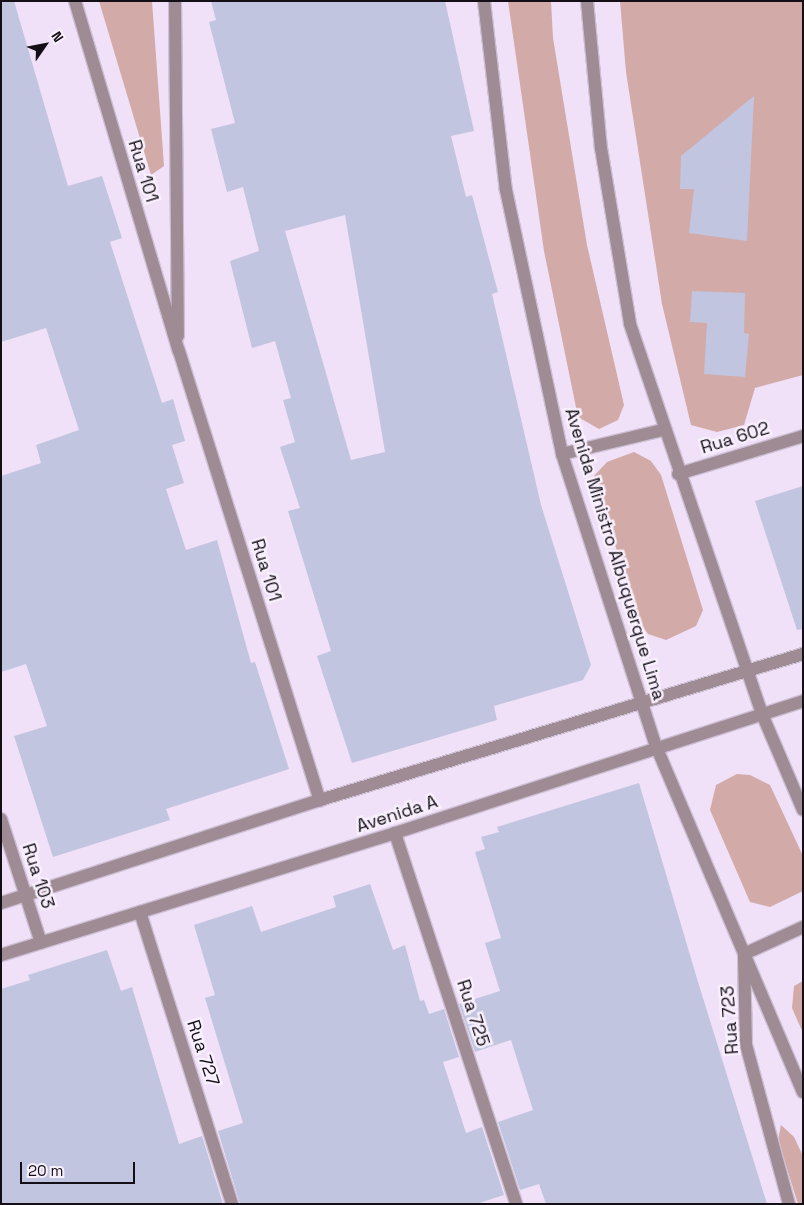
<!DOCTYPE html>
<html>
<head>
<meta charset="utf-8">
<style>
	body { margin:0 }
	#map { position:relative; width:804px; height:1205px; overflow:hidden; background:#f0e0f8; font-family:"Space Grotesk",sans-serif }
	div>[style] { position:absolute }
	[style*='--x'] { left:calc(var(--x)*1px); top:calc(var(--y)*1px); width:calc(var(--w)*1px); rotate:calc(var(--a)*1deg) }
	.green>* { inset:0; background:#d2aaa8 }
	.building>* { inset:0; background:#c2c5df }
	.roads { filter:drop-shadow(1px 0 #cdbfd4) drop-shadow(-1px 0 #cdbfd4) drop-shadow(0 1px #cdbfd4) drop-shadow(0 -1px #cdbfd4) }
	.minor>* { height:12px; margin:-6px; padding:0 6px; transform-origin:6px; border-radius:6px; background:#9e8b94 }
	span { translate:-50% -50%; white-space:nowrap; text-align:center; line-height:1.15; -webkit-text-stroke:5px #f9f0fe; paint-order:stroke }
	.street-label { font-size:18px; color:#140f17 }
	.frame { position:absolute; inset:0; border:2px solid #140f17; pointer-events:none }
	.north { position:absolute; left:20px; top:20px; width:50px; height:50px; -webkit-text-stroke:4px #f9f0fe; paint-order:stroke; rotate:57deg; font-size:14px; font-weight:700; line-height:20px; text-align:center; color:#140f17 }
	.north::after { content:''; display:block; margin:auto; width:18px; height:22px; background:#140f17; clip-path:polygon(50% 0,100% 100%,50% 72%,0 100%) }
	.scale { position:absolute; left:20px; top:1162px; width:115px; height:22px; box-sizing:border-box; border:2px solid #140f17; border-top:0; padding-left:6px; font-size:15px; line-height:18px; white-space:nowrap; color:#140f17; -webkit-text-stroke:4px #f9f0fe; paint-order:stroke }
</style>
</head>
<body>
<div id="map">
	<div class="green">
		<div style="clip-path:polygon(99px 1px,152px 1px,164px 166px,151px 175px)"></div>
		<div style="clip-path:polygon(508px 1px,551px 1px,553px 38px,587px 245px,624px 405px,618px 420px,599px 429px,578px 417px,544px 251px)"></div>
		<div style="clip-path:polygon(620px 1px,803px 1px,803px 375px,755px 388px,744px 425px,717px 432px,691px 425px,662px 304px,626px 72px)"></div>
		<div style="clip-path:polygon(634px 452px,651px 461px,661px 475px,703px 610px,696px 626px,666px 640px,648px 634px,638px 620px,594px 476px,607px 462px)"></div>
		<div style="clip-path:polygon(737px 774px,750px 775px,770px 785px,803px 856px,803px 891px,770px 907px,750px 902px,710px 810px,716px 785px)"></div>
		<div style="clip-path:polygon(803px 981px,803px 1033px,792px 1008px,794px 986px)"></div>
		<div style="clip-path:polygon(781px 1125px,794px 1137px,803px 1156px,803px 1204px,798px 1204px,778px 1140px)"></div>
	</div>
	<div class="building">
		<div style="clip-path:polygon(1px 1px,14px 1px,68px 186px,102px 176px,122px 238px,110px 242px,162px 403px,173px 399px,185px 441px,172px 445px,184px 483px,166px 489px,186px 550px,217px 540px,251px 663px,255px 662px,289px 769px,166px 809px,170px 820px,53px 857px,14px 736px,47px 726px,26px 664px,1px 672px,1px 476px,41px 463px,36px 445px,79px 430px,46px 328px,1px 342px)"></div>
		<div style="clip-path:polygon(evenodd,211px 1px,445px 1px,474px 131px,451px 136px,466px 197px,472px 195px,498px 292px,492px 294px,541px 505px,591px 665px,583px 680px,494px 706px,497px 720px,352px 763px,317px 656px,331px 651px,288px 511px,300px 508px,280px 447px,295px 442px,283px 400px,291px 398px,275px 341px,252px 348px,230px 261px,259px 251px,243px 187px,227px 192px,211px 129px,235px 123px,209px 22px,216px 20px,211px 1px,345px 215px,385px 452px,351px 460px,285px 231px,345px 215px)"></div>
		<div style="clip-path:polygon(754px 96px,747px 241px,689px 233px,694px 189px,680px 189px,681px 156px)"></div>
		<div style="clip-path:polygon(692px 291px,745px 293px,744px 333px,749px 334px,745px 377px,704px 374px,707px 323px,690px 322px)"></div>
		<div style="clip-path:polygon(803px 486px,803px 629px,797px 630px,755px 501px)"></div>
		<div style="clip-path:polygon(639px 783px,698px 982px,767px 1204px,546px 1204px,539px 1184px,520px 1190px,498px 1122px,533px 1110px,511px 1040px,475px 1052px,459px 1004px,500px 991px,485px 943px,501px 938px,475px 852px,485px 849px,481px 837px,499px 832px,497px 827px)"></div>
		<div style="clip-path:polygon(370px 884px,393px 950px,405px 945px,420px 1001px,424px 1000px,429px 1014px,444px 1009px,459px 1057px,443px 1062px,466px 1133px,482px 1127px,504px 1195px,476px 1204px,240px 1204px,218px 1131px,243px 1123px,205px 998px,215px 995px,194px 925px,252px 906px,261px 932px,336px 907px,333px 896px)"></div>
		<div style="clip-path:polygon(107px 950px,121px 991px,132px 987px,179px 1144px,202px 1136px,223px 1204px,1px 1204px,1px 989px,30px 980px,28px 975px)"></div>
	</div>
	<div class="roads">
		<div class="minor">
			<div style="--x:75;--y:1;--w:365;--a:73.5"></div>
			<div style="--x:179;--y:351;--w:471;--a:72.6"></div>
			<div style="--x:175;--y:1;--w:335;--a:89.5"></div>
			<div style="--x:484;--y:1;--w:190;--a:83.4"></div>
			<div style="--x:506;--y:190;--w:270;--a:78"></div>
			<div style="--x:562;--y:454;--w:307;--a:72.2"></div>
			<div style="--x:656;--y:746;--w:376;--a:67"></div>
			<div style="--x:587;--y:1;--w:148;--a:84.6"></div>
			<div style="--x:601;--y:148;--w:178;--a:80.6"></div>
			<div style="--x:630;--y:324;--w:412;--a:71.3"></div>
			<div style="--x:762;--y:714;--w:104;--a:66.9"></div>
			<div style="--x:562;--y:454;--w:104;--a:-13.4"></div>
			<div style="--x:678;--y:474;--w:131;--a:-16.9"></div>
			<div style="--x:1;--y:819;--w:130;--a:72.1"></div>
			<div style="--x:395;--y:833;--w:390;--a:71.9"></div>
			<div style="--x:1;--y:903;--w:335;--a:-17.9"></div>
			<div style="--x:320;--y:800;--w:505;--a:-16.82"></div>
			<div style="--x:140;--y:912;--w:306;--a:72.5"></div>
			<div style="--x:1;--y:955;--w:412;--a:-17.2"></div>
			<div style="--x:395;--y:833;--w:429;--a:-17.9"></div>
			<div style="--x:789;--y:1204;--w:165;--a:-105.1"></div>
			<div style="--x:746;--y:1045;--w:91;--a:-91.3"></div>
			<div style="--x:744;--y:954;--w:65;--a:-24.6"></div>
		</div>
	</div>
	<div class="street-label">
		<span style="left:143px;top:171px;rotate:73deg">Rua 101</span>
		<span style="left:735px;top:438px;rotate:-17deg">Rua 602</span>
		<span style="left:615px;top:554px;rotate:73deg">Avenida Ministro Albuquerque Lima</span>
		<span style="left:266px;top:570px;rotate:73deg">Rua 101</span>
		<span style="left:397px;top:814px;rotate:-18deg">Avenida A</span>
		<span style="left:38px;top:876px;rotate:72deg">Rua 103</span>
		<span style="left:473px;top:1013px;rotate:72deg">Rua 725</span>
		<span style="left:730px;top:1020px;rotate:-94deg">Rua 723</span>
		<span style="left:203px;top:1053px;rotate:72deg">Rua 727</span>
	</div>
	<div class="frame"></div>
	<div class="north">N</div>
	<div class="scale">20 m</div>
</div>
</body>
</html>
